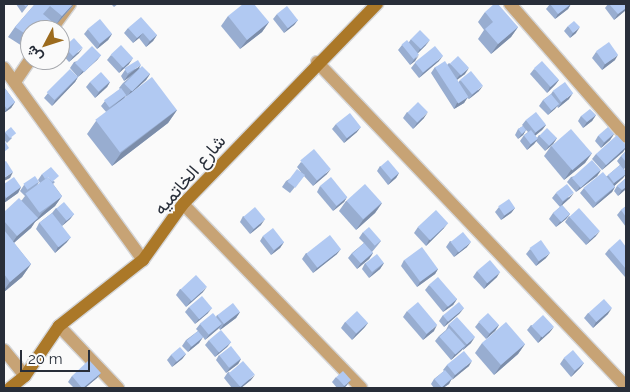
<!DOCTYPE html>
<html>
<head>
<meta charset="utf-8">
<style>
	body { margin:0 }
	#map { position:relative; width:630px; height:392px; overflow:hidden; background:#fafafa; font-family:Raleway,Vazirmatn,sans-serif }
	div>[style] { position:absolute }
	[style*='--x'] { left:calc(var(--x)*1px); top:calc(var(--y)*1px); width:calc(var(--w)*1px); rotate:calc(var(--a)*1deg) }
	.roads { filter:drop-shadow(1px 0 #d4d5d7) drop-shadow(-1px 0 #d4d5d7) drop-shadow(0 1px #d4d5d7) drop-shadow(0 -1px #d4d5d7) }
	.street>* { height:12px; margin:-6px; padding:0 6px; transform-origin:6px; border-radius:6px; background:#c7a375 }
	.secondary>* { height:12px; margin:-6px; padding:0 6px; transform-origin:6px; border-radius:6px; background:#ab7828 }
	.wall>* { inset:0; background:#98add0 }
	.shaded-wall>* { inset:0; background:#7c8da9 }
	.building>* { inset:0; background:#b1c9f2; transform-origin:0 0 }
	span { translate:-50% -50%; white-space:nowrap; text-align:center; line-height:1.15; -webkit-text-stroke:4px #fafafa; paint-order:stroke }
	.street-label { font-size:18px; color:#282e39 }
	.frame { position:absolute; inset:0; border:5px solid #282e39; pointer-events:none }
	.north { position:absolute; left:20px; top:20px; width:50px; height:50px; box-sizing:border-box; background:#fafafa; border:1px solid #a6a8ad; border-radius:50%; rotate:230deg; font-size:14px; font-weight:700; line-height:20px; text-align:center; color:#282e39 }
	.north::after { content:''; display:block; margin:auto; width:18px; height:22px; background:#9c6b1e; clip-path:polygon(50% 0,100% 100%,50% 72%,0 100%) }
	.scale { position:absolute; left:20px; top:350px; width:70px; height:22px; box-sizing:border-box; border:2px solid #282e39; border-top:0; padding-left:6px; font-size:15px; line-height:18px; white-space:nowrap; color:#282e39; -webkit-text-stroke:4px #fafafa; paint-order:stroke }
</style>
</head>
<body>
<div id="map">
	<div class="roads">
		<div class="street">
			<div style="--x:510;--y:4;--w:176;--a:48.9"></div>
			<div style="--x:51;--y:30;--w:32;--a:-54"></div>
			<div style="--x:317;--y:62;--w:448;--a:46.4"></div>
			<div style="--x:4;--y:68;--w:237;--a:54.1"></div>
			<div style="--x:15;--y:82;--w:27;--a:-56"></div>
			<div style="--x:183;--y:204;--w:256;--a:45.9"></div>
			<div style="--x:59;--y:326;--w:86;--a:46.4"></div>
			<div style="--x:4;--y:350;--w:33;--a:51"></div>
		</div>
		<div class="secondary">
			<div style="--x:10;--y:388;--w:19;--a:-39"></div>
			<div style="--x:25;--y:376;--w:60;--a:-55.8"></div>
			<div style="--x:59;--y:326;--w:107;--a:-38.2"></div>
			<div style="--x:143;--y:260;--w:69;--a:-54.5"></div>
			<div style="--x:183;--y:204;--w:279;--a:-45.9"></div>
		</div>
	</div>
	<div class="wall">
		<div style="clip-path:polygon(16px 4px,29px 4px,22px 13px)"></div>
		<div style="clip-path:polygon(35px 4px,73px 6px,55px 26px,54px 26px,51px 30px,30px 30px,30px 51px,8px 37px,15px 27px)"></div>
		<div style="clip-path:polygon(111px 4px,118px 4px,114px 7px)"></div>
		<div style="clip-path:polygon(550px 4px,571px 4px,568px 9px,555px 19px,546px 9px)"></div>
		<div style="clip-path:polygon(608px 4px,626px 4px,626px 10px,614px 20px,605px 8px)"></div>
		<div style="clip-path:polygon(485px 12px,518px 27px,511px 37px,491px 54px,478px 39px,484px 30px,478px 22px)"></div>
		<div style="clip-path:polygon(277px 14px,298px 20px,294px 25px,284px 33px,273px 19px)"></div>
		<div style="clip-path:polygon(228px 16px,269px 22px,262px 32px,240px 49px,221px 26px)"></div>
		<div style="clip-path:polygon(568px 26px,576px 33px,570px 38px,564px 31px)"></div>
		<div style="clip-path:polygon(128px 28px,157px 35px,153px 41px,146px 47px,139px 38px,133px 43px,124px 33px)"></div>
		<div style="clip-path:polygon(88px 29px,112px 34px,108px 40px,97px 49px,84px 34px)"></div>
		<div style="clip-path:polygon(411px 39px,426px 45px,418px 53px,415px 61px,410px 65px,398px 50px,402px 45px,409px 42px)"></div>
		<div style="clip-path:polygon(64px 47px,79px 53px,69px 62px,60px 52px)"></div>
		<div style="clip-path:polygon(596px 52px,615px 60px,602px 70px,592px 58px)"></div>
		<div style="clip-path:polygon(101px 55px,97px 60px,78px 77px,75px 82px,52px 106px,44px 98px,48px 93px,77px 76px,70px 68px,74px 62px)"></div>
		<div style="clip-path:polygon(111px 55px,129px 64px,119px 73px,107px 60px)"></div>
		<div style="clip-path:polygon(439px 61px,419px 78px,411px 68px,415px 63px)"></div>
		<div style="clip-path:polygon(449px 63px,465px 74px,457px 80px,458px 83px,460px 80px,479px 91px,469px 99px,467px 98px,464px 103px,454px 109px,431px 73px,435px 67px,447px 65px)"></div>
		<div style="clip-path:polygon(140px 68px,150px 74px,146px 80px,127px 97px,126px 96px,123px 100px,177px 110px,168px 123px,112px 166px,87px 134px,96px 121px,107px 113px,101px 106px,105px 101px,120px 89px,119px 88px,123px 83px,130px 77px,124px 81px,121px 76px,125px 70px)"></div>
		<div style="clip-path:polygon(534px 69px,559px 80px,555px 85px,547px 93px,530px 74px)"></div>
		<div style="clip-path:polygon(90px 82px,110px 82px,107px 87px,95px 98px,86px 87px)"></div>
		<div style="clip-path:polygon(4px 87px,15px 102px,11px 108px,4px 113px)"></div>
		<div style="clip-path:polygon(553px 91px,569px 99px,558px 108px,557px 106px,548px 115px,539px 106px,543px 100px,551px 94px)"></div>
		<div style="clip-path:polygon(407px 112px,424px 118px,413px 129px,403px 118px)"></div>
		<div style="clip-path:polygon(596px 115px,592px 121px,583px 128px,578px 121px,581px 116px)"></div>
		<div style="clip-path:polygon(526px 120px,546px 125px,542px 130px,535px 136px,537px 138px,539px 135px,557px 138px,553px 144px,545px 151px,536px 141px,534px 144px,527px 150px,520px 141px,524px 135px,528px 132px,526px 130px,523px 135px,518px 139px,515px 135px,518px 129px,523px 126px,522px 125px)"></div>
		<div style="clip-path:polygon(336px 124px,357px 132px,344px 143px,332px 129px)"></div>
		<div style="clip-path:polygon(5px 132px,12px 138px,7px 143px,4px 140px,4px 135px)"></div>
		<div style="clip-path:polygon(614px 134px,610px 140px,601px 148px,595px 141px,598px 136px)"></div>
		<div style="clip-path:polygon(626px 145px,626px 148px,623px 152px,602px 170px,592px 159px,596px 154px)"></div>
		<div style="clip-path:polygon(551px 146px,592px 153px,585px 163px,564px 180px,544px 156px)"></div>
		<div style="clip-path:polygon(626px 151px,626px 167px,624px 169px,626px 172px,626px 174px,623px 178px,614px 186px,615px 187px,612px 192px,593px 208px,580px 193px,584px 188px,607px 176px,620px 165px,617px 161px,621px 156px)"></div>
		<div style="clip-path:polygon(301px 162px,327px 174px,313px 186px,304px 176px,290px 193px,282px 187px,286px 181px,301px 172px,297px 167px)"></div>
		<div style="clip-path:polygon(380px 166px,399px 173px,396px 178px,388px 185px,377px 171px)"></div>
		<div style="clip-path:polygon(601px 170px,597px 176px,576px 192px,567px 182px,571px 177px)"></div>
		<div style="clip-path:polygon(42px 174px,55px 182px,53px 184px,62px 196px,55px 206px,35px 222px,31px 228px,14px 243px,31px 264px,22px 277px,4px 292px,4px 212px,22px 200px,25px 196px,20px 191px,24px 185px,39px 182px,37px 186px,40px 183px,38px 180px)"></div>
		<div style="clip-path:polygon(626px 178px,626px 189px,618px 196px,614px 191px,617px 186px)"></div>
		<div style="clip-path:polygon(4px 184px,21px 187px,18px 193px,4px 203px)"></div>
		<div style="clip-path:polygon(320px 186px,347px 197px,344px 202px,333px 211px,317px 192px)"></div>
		<div style="clip-path:polygon(556px 193px,570px 198px,562px 205px,570px 214px,566px 219px,556px 227px,549px 219px,553px 213px,560px 207px,552px 198px)"></div>
		<div style="clip-path:polygon(346px 201px,382px 203px,375px 213px,356px 230px,339px 211px)"></div>
		<div style="clip-path:polygon(626px 206px,626px 227px,617px 215px,621px 210px)"></div>
		<div style="clip-path:polygon(499px 207px,515px 208px,511px 213px,501px 220px,495px 212px)"></div>
		<div style="clip-path:polygon(56px 208px,74px 214px,70px 219px,62px 226px,67px 242px,55px 253px,36px 229px,39px 223px,52px 213px)"></div>
		<div style="clip-path:polygon(243px 216px,261px 225px,250px 234px,240px 222px)"></div>
		<div style="clip-path:polygon(569px 216px,596px 236px,586px 245px,565px 222px)"></div>
		<div style="clip-path:polygon(418px 227px,444px 228px,426px 246px,414px 233px)"></div>
		<div style="clip-path:polygon(363px 232px,381px 241px,377px 246px,372px 252px,373px 253px,369px 259px,357px 269px,348px 258px,352px 253px,364px 243px,359px 238px)"></div>
		<div style="clip-path:polygon(263px 236px,284px 242px,280px 248px,271px 255px,260px 241px)"></div>
		<div style="clip-path:polygon(450px 241px,467px 247px,454px 257px,446px 247px)"></div>
		<div style="clip-path:polygon(626px 247px,626px 277px,625px 277px,605px 254px,609px 249px)"></div>
		<div style="clip-path:polygon(530px 249px,546px 258px,536px 266px,526px 254px)"></div>
		<div style="clip-path:polygon(306px 253px,337px 254px,313px 273px,302px 259px)"></div>
		<div style="clip-path:polygon(404px 260px,438px 269px,435px 274px,417px 287px,401px 266px)"></div>
		<div style="clip-path:polygon(365px 263px,384px 263px,380px 269px,369px 278px,362px 269px)"></div>
		<div style="clip-path:polygon(477px 271px,497px 277px,484px 289px,473px 277px)"></div>
		<div style="clip-path:polygon(429px 285px,457px 299px,453px 305px,443px 312px,425px 290px)"></div>
		<div style="clip-path:polygon(180px 289px,203px 292px,186px 307px,176px 295px)"></div>
		<div style="clip-path:polygon(189px 307px,208px 313px,195px 324px,185px 312px)"></div>
		<div style="clip-path:polygon(407px 311px,434px 331px,423px 340px,403px 317px)"></div>
		<div style="clip-path:polygon(240px 312px,236px 318px,220px 330px,219px 328px,205px 340px,203px 337px,199px 343px,188px 352px,182px 346px,186px 340px,198px 331px,196px 329px,200px 324px,216px 317px,217px 315px)"></div>
		<div style="clip-path:polygon(460px 313px,444px 327px,439px 321px,443px 315px)"></div>
		<div style="clip-path:polygon(588px 313px,608px 314px,593px 328px,584px 318px)"></div>
		<div style="clip-path:polygon(345px 322px,368px 323px,364px 328px,352px 340px,341px 328px)"></div>
		<div style="clip-path:polygon(479px 322px,499px 325px,495px 331px,486px 339px,475px 327px)"></div>
		<div style="clip-path:polygon(449px 324px,471px 343px,463px 350px,463px 349px,451px 360px,435px 341px,439px 336px,446px 330px)"></div>
		<div style="clip-path:polygon(531px 325px,550px 332px,538px 343px,527px 330px)"></div>
		<div style="clip-path:polygon(209px 340px,231px 342px,227px 347px,215px 357px,205px 345px)"></div>
		<div style="clip-path:polygon(482px 343px,525px 344px,518px 354px,494px 375px,475px 353px)"></div>
		<div style="clip-path:polygon(186px 354px,182px 359px,172px 367px,167px 360px,171px 355px)"></div>
		<div style="clip-path:polygon(219px 355px,241px 359px,238px 364px,226px 373px,216px 360px)"></div>
		<div style="clip-path:polygon(564px 358px,584px 363px,580px 368px,571px 377px,560px 364px)"></div>
		<div style="clip-path:polygon(447px 365px,469px 366px,451px 380px,449px 384px,443px 388px,434px 388px,431px 384px,434px 379px,444px 371px,443px 370px)"></div>
		<div style="clip-path:polygon(228px 372px,251px 380px,241px 388px,232px 388px,224px 378px)"></div>
		<div style="clip-path:polygon(101px 373px,97px 378px,85px 388px,74px 388px,68px 382px,72px 376px)"></div>
		<div style="clip-path:polygon(336px 377px,347px 385px,344px 388px,337px 388px,332px 382px)"></div>
	</div>
	<div class="shaded-wall">
		<div style="clip-path:polygon(73px 4px,74px 4px,55px 26px,62px 16px)"></div>
		<div style="clip-path:polygon(571px 4px,568px 9px,555px 19px,558px 14px)"></div>
		<div style="clip-path:polygon(626px 8px,626px 10px,614px 20px,618px 14px)"></div>
		<div style="clip-path:polygon(298px 20px,294px 25px,284px 33px,288px 28px)"></div>
		<div style="clip-path:polygon(269px 22px,262px 32px,240px 49px,247px 40px)"></div>
		<div style="clip-path:polygon(518px 27px,511px 37px,491px 54px,498px 44px)"></div>
		<div style="clip-path:polygon(580px 27px,576px 33px,570px 38px,573px 33px)"></div>
		<div style="clip-path:polygon(143px 33px,139px 38px,133px 43px,137px 38px)"></div>
		<div style="clip-path:polygon(112px 34px,108px 40px,97px 49px,100px 44px)"></div>
		<div style="clip-path:polygon(157px 35px,153px 41px,146px 47px,150px 41px)"></div>
		<div style="clip-path:polygon(430px 40px,426px 45px,417px 54px,420px 49px)"></div>
		<div style="clip-path:polygon(83px 48px,79px 53px,69px 62px,73px 57px)"></div>
		<div style="clip-path:polygon(101px 55px,97px 60px,78px 77px,82px 72px)"></div>
		<div style="clip-path:polygon(419px 55px,415px 61px,410px 65px,414px 60px)"></div>
		<div style="clip-path:polygon(618px 55px,615px 60px,602px 70px,605px 64px)"></div>
		<div style="clip-path:polygon(443px 56px,439px 61px,419px 78px,423px 73px)"></div>
		<div style="clip-path:polygon(133px 58px,129px 64px,119px 73px,122px 68px)"></div>
		<div style="clip-path:polygon(141px 65px,138px 70px,124px 81px,128px 75px)"></div>
		<div style="clip-path:polygon(469px 68px,465px 74px,455px 81px,459px 76px)"></div>
		<div style="clip-path:polygon(150px 74px,146px 80px,127px 97px,131px 91px)"></div>
		<div style="clip-path:polygon(78px 77px,75px 82px,52px 106px,55px 101px)"></div>
		<div style="clip-path:polygon(559px 80px,555px 85px,547px 93px,550px 87px)"></div>
		<div style="clip-path:polygon(110px 82px,107px 87px,95px 98px,99px 92px)"></div>
		<div style="clip-path:polygon(483px 86px,479px 91px,469px 99px,473px 94px)"></div>
		<div style="clip-path:polygon(573px 93px,569px 99px,558px 108px,562px 102px)"></div>
		<div style="clip-path:polygon(126px 95px,123px 100px,107px 113px,111px 108px)"></div>
		<div style="clip-path:polygon(468px 97px,464px 103px,454px 109px,457px 103px)"></div>
		<div style="clip-path:polygon(15px 102px,11px 108px,4px 113px,7px 109px)"></div>
		<div style="clip-path:polygon(559px 104px,555px 109px,548px 115px,552px 110px)"></div>
		<div style="clip-path:polygon(177px 110px,168px 123px,112px 166px,121px 153px)"></div>
		<div style="clip-path:polygon(428px 112px,424px 118px,413px 129px,417px 123px)"></div>
		<div style="clip-path:polygon(596px 115px,592px 121px,583px 128px,587px 122px)"></div>
		<div style="clip-path:polygon(546px 125px,542px 130px,532px 138px,536px 132px)"></div>
		<div style="clip-path:polygon(361px 127px,357px 132px,344px 143px,347px 138px)"></div>
		<div style="clip-path:polygon(526px 130px,523px 135px,518px 139px,522px 134px)"></div>
		<div style="clip-path:polygon(614px 134px,610px 140px,601px 148px,604px 143px)"></div>
		<div style="clip-path:polygon(557px 138px,553px 144px,545px 151px,549px 146px)"></div>
		<div style="clip-path:polygon(538px 139px,534px 144px,527px 150px,531px 144px)"></div>
		<div style="clip-path:polygon(626px 147px,623px 152px,602px 170px,606px 165px)"></div>
		<div style="clip-path:polygon(592px 153px,585px 163px,564px 180px,571px 170px)"></div>
		<div style="clip-path:polygon(331px 169px,327px 174px,313px 186px,317px 181px)"></div>
		<div style="clip-path:polygon(601px 170px,597px 176px,576px 192px,580px 187px)"></div>
		<div style="clip-path:polygon(13px 172px,10px 178px,4px 181px,4px 178px)"></div>
		<div style="clip-path:polygon(399px 173px,396px 178px,388px 185px,392px 179px)"></div>
		<div style="clip-path:polygon(626px 174px,623px 178px,611px 189px,614px 183px)"></div>
		<div style="clip-path:polygon(21px 187px,18px 193px,4px 203px,6px 198px)"></div>
		<div style="clip-path:polygon(615px 187px,612px 192px,593px 208px,597px 203px)"></div>
		<div style="clip-path:polygon(626px 187px,626px 189px,618px 196px,622px 190px)"></div>
		<div style="clip-path:polygon(574px 193px,570px 198px,560px 207px,563px 202px)"></div>
		<div style="clip-path:polygon(62px 196px,55px 206px,35px 222px,31px 228px,10px 246px,17px 236px,37px 219px,42px 213px)"></div>
		<div style="clip-path:polygon(347px 197px,344px 202px,333px 211px,337px 206px)"></div>
		<div style="clip-path:polygon(382px 203px,375px 213px,356px 230px,363px 220px)"></div>
		<div style="clip-path:polygon(515px 208px,511px 213px,501px 220px,505px 215px)"></div>
		<div style="clip-path:polygon(74px 214px,70px 219px,62px 226px,66px 221px)"></div>
		<div style="clip-path:polygon(570px 214px,566px 219px,556px 227px,560px 222px)"></div>
		<div style="clip-path:polygon(265px 219px,261px 225px,250px 234px,254px 229px)"></div>
		<div style="clip-path:polygon(448px 223px,444px 228px,426px 246px,429px 240px)"></div>
		<div style="clip-path:polygon(600px 231px,596px 236px,586px 245px,590px 240px)"></div>
		<div style="clip-path:polygon(71px 237px,67px 242px,55px 253px,58px 247px)"></div>
		<div style="clip-path:polygon(284px 242px,280px 248px,271px 255px,275px 250px)"></div>
		<div style="clip-path:polygon(471px 242px,467px 247px,454px 257px,458px 252px)"></div>
		<div style="clip-path:polygon(341px 249px,337px 254px,313px 273px,317px 268px)"></div>
		<div style="clip-path:polygon(373px 253px,369px 259px,357px 269px,361px 263px)"></div>
		<div style="clip-path:polygon(550px 253px,546px 258px,536px 266px,539px 261px)"></div>
		<div style="clip-path:polygon(384px 263px,380px 269px,369px 278px,373px 273px)"></div>
		<div style="clip-path:polygon(31px 264px,22px 277px,4px 292px,4px 290px,10px 282px)"></div>
		<div style="clip-path:polygon(438px 269px,435px 274px,417px 287px,420px 282px)"></div>
		<div style="clip-path:polygon(500px 272px,497px 277px,484px 289px,487px 283px)"></div>
		<div style="clip-path:polygon(207px 287px,203px 292px,186px 307px,190px 302px)"></div>
		<div style="clip-path:polygon(457px 299px,453px 305px,443px 312px,447px 307px)"></div>
		<div style="clip-path:polygon(212px 308px,208px 313px,195px 324px,199px 319px)"></div>
		<div style="clip-path:polygon(464px 308px,460px 313px,444px 327px,448px 321px)"></div>
		<div style="clip-path:polygon(612px 308px,608px 314px,593px 328px,596px 322px)"></div>
		<div style="clip-path:polygon(240px 312px,236px 318px,220px 330px,224px 324px)"></div>
		<div style="clip-path:polygon(368px 323px,364px 328px,352px 340px,356px 334px)"></div>
		<div style="clip-path:polygon(222px 324px,218px 329px,205px 340px,209px 335px)"></div>
		<div style="clip-path:polygon(437px 325px,434px 331px,423px 340px,427px 334px)"></div>
		<div style="clip-path:polygon(499px 325px,495px 331px,486px 339px,490px 333px)"></div>
		<div style="clip-path:polygon(554px 327px,550px 332px,538px 343px,541px 337px)"></div>
		<div style="clip-path:polygon(203px 337px,199px 343px,188px 352px,191px 347px)"></div>
		<div style="clip-path:polygon(475px 337px,471px 343px,463px 350px,467px 344px)"></div>
		<div style="clip-path:polygon(231px 342px,227px 347px,215px 357px,219px 352px)"></div>
		<div style="clip-path:polygon(525px 344px,518px 354px,494px 375px,501px 365px)"></div>
		<div style="clip-path:polygon(465px 346px,461px 351px,451px 360px,455px 354px)"></div>
		<div style="clip-path:polygon(186px 354px,182px 359px,172px 367px,176px 362px)"></div>
		<div style="clip-path:polygon(241px 359px,238px 364px,226px 373px,230px 368px)"></div>
		<div style="clip-path:polygon(472px 361px,469px 366px,452px 380px,455px 375px)"></div>
		<div style="clip-path:polygon(584px 363px,580px 368px,571px 377px,575px 371px)"></div>
		<div style="clip-path:polygon(101px 373px,97px 378px,85px 388px,83px 388px)"></div>
		<div style="clip-path:polygon(255px 375px,251px 380px,241px 388px,238px 388px)"></div>
		<div style="clip-path:polygon(452px 378px,449px 384px,443px 388px,441px 388px)"></div>
		<div style="clip-path:polygon(351px 380px,347px 385px,344px 388px,342px 388px)"></div>
	</div>
	<div class="building">
		<div style="clip-path:polygon(23px 4px,28px 4px,26px 7px)"></div>
		<div style="clip-path:polygon(35px 4px,73px 4px,62px 16px,50px 6px,43px 14px,55px 24px,50px 30px,30px 30px,30px 37px,15px 27px)"></div>
		<div style="clip-path:polygon(243px 4px,254px 4px,269px 22px,247px 40px,228px 16px)"></div>
		<div style="clip-path:polygon(494px 4px,498px 4px,518px 27px,498px 44px,485px 29px,493px 22px,485px 12px)"></div>
		<div style="clip-path:polygon(550px 4px,571px 4px,558px 14px)"></div>
		<div style="clip-path:polygon(609px 4px,626px 4px,626px 8px,618px 14px)"></div>
		<div style="left:287px;top:6px;width:18px;height:13px;rotate:52deg"></div>
		<div style="clip-path:polygon(141px 17px,157px 35px,150px 41px,143px 33px,137px 38px,128px 28px)"></div>
		<div style="left:100px;top:19px;width:19px;height:16px;rotate:51deg"></div>
		<div style="clip-path:polygon(574px 21px,580px 27px,573px 33px,568px 26px)"></div>
		<div style="left:420px;top:30px;width:14px;height:13px;rotate:45deg"></div>
		<div style="left:74px;top:38px;width:13px;height:13px;rotate:48deg"></div>
		<div style="left:407px;top:40px;width:19px;height:7px;rotate:51deg"></div>
		<div style="left:609px;top:42px;width:16px;height:16px;rotate:55deg"></div>
		<div style="left:121px;top:45px;width:18px;height:14px;rotate:47deg"></div>
		<div style="left:92px;top:46px;width:13px;height:24px;rotate:45deg"></div>
		<div style="left:435px;top:46px;width:13px;height:26px;rotate:51deg"></div>
		<div style="left:458px;top:56px;width:16px;height:11px;rotate:47deg"></div>
		<div style="left:138px;top:60px;width:6px;height:16px;rotate:59deg"></div>
		<div style="left:445px;top:61px;width:43px;height:12px;rotate:57deg"></div>
		<div style="left:542px;top:61px;width:25px;height:11px;rotate:48deg"></div>
		<div style="left:142px;top:66px;width:11px;height:25px;rotate:45deg"></div>
		<div style="left:70px;top:69px;width:11px;height:33px;rotate:45deg"></div>
		<div style="left:471px;top:71px;width:19px;height:14px;rotate:51deg"></div>
		<div style="left:101px;top:72px;width:13px;height:15px;rotate:48deg"></div>
		<div style="left:152px;top:77px;width:41px;height:71px;rotate:53deg"></div>
		<div style="left:565px;top:82px;width:14px;height:15px;rotate:54deg"></div>
		<div style="clip-path:polygon(4px 87px,15px 102px,7px 109px,4px 105px)"></div>
		<div style="left:121px;top:88px;width:9px;height:21px;rotate:54deg"></div>
		<div style="left:551px;top:94px;width:13px;height:10px;rotate:51deg"></div>
		<div style="left:418px;top:102px;width:14px;height:15px;rotate:45deg"></div>
		<div style="clip-path:polygon(590px 109px,596px 115px,587px 122px,581px 116px)"></div>
		<div style="left:536px;top:112px;width:16px;height:13px;rotate:52deg"></div>
		<div style="left:350px;top:113px;width:18px;height:18px;rotate:52deg"></div>
		<div style="clip-path:polygon(523px 126px,526px 130px,522px 134px,518px 129px)"></div>
		<div style="left:11px;top:127px;width:8px;height:8px;rotate:50deg"></div>
		<div style="left:608px;top:127px;width:9px;height:13px;rotate:49deg"></div>
		<div style="left:547px;top:128px;width:14px;height:11px;rotate:45deg"></div>
		<div style="left:571px;top:129px;width:32px;height:26px;rotate:49deg"></div>
		<div style="left:531px;top:130px;width:11px;height:9px;rotate:52deg"></div>
		<div style="clip-path:polygon(617px 135px,626px 145px,626px 147px,606px 165px,596px 154px)"></div>
		<div style="clip-path:polygon(4px 140px,9px 148px,4px 152px)"></div>
		<div style="left:314px;top:149px;width:26px;height:18px;rotate:50deg"></div>
		<div style="clip-path:polygon(626px 151px,626px 162px,621px 156px)"></div>
		<div style="left:388px;top:160px;width:17px;height:10px;rotate:50deg"></div>
		<div style="left:592px;top:160px;width:13px;height:27px;rotate:48deg"></div>
		<div style="clip-path:polygon(6px 161px,13px 172px,4px 178px,4px 162px)"></div>
		<div style="clip-path:polygon(620px 165px,626px 172px,626px 174px,614px 183px,608px 175px)"></div>
		<div style="clip-path:polygon(51px 167px,59px 176px,52px 182px,48px 177px,45px 179px,42px 174px)"></div>
		<div style="left:297px;top:169px;width:10px;height:16px;rotate:37deg"></div>
		<div style="left:603px;top:172px;width:19px;height:25px;rotate:51deg"></div>
		<div style="left:35px;top:176px;width:7px;height:14px;rotate:56deg"></div>
		<div style="clip-path:polygon(14px 177px,21px 187px,6px 198px,4px 194px,4px 184px)"></div>
		<div style="left:48px;top:177px;width:24px;height:28px;rotate:54deg"></div>
		<div style="left:331px;top:177px;width:26px;height:14px;rotate:51deg"></div>
		<div style="clip-path:polygon(626px 178px,626px 187px,622px 190px,617px 186px)"></div>
		<div style="left:365px;top:184px;width:25px;height:25px;rotate:48deg"></div>
		<div style="left:567px;top:184px;width:11px;height:14px;rotate:52deg"></div>
		<div style="clip-path:polygon(19px 198px,38px 218px,17px 236px,4px 221px,4px 212px)"></div>
		<div style="left:509px;top:199px;width:11px;height:13px;rotate:56deg"></div>
		<div style="left:64px;top:202px;width:16px;height:10px;rotate:50deg"></div>
		<div style="left:562px;top:205px;width:12px;height:12px;rotate:48deg"></div>
		<div style="clip-path:polygon(626px 206px,626px 217px,621px 210px)"></div>
		<div style="left:255px;top:207px;width:16px;height:15px;rotate:50deg"></div>
		<div style="left:579px;top:208px;width:31px;height:13px;rotate:48deg"></div>
		<div style="left:436px;top:210px;width:18px;height:25px;rotate:47deg"></div>
		<div style="left:52px;top:213px;width:31px;height:16px;rotate:52deg"></div>
		<div style="left:369px;top:227px;width:18px;height:8px;rotate:49deg"></div>
		<div style="left:273px;top:228px;width:18px;height:13px;rotate:52deg"></div>
		<div style="clip-path:polygon(4px 230px,31px 264px,10px 282px,4px 274px)"></div>
		<div style="left:463px;top:232px;width:13px;height:16px;rotate:51deg"></div>
		<div style="left:330px;top:235px;width:18px;height:30px;rotate:52deg"></div>
		<div style="clip-path:polygon(620px 239px,626px 247px,626px 269px,609px 249px)"></div>
		<div style="left:541px;top:240px;width:16px;height:14px;rotate:55deg"></div>
		<div style="left:364px;top:243px;width:13px;height:16px;rotate:48deg"></div>
		<div style="left:422px;top:247px;width:27px;height:22px;rotate:54deg"></div>
		<div style="left:377px;top:254px;width:11px;height:15px;rotate:52deg"></div>
		<div style="left:490px;top:260px;width:16px;height:17px;rotate:50deg"></div>
		<div style="left:196px;top:275px;width:16px;height:21px;rotate:47deg"></div>
		<div style="left:438px;top:277px;width:29px;height:12px;rotate:49deg"></div>
		<div style="left:202px;top:296px;width:16px;height:17px;rotate:50deg"></div>
		<div style="left:604px;top:299px;width:12px;height:21px;rotate:48deg"></div>
		<div style="left:418px;top:302px;width:30px;height:14px;rotate:50deg"></div>
		<div style="left:459px;top:302px;width:8px;height:21px;rotate:50deg"></div>
		<div style="left:233px;top:303px;width:11px;height:20px;rotate:52deg"></div>
		<div style="left:357px;top:311px;width:16px;height:16px;rotate:47deg"></div>
		<div style="left:213px;top:313px;width:14px;height:17px;rotate:51deg"></div>
		<div style="left:488px;top:313px;width:16px;height:13px;rotate:47deg"></div>
		<div style="left:543px;top:315px;width:16px;height:16px;rotate:47deg"></div>
		<div style="left:457px;top:317px;width:27px;height:11px;rotate:48deg"></div>
		<div style="left:506px;top:322px;width:29px;height:32px;rotate:49deg"></div>
		<div style="left:449px;top:328px;width:24px;height:13px;rotate:48deg"></div>
		<div style="left:221px;top:330px;width:16px;height:16px;rotate:50deg"></div>
		<div style="left:198px;top:331px;width:8px;height:15px;rotate:50deg"></div>
		<div style="left:231px;top:346px;width:16px;height:15px;rotate:52deg"></div>
		<div style="left:180px;top:347px;width:9px;height:12px;rotate:49deg"></div>
		<div style="left:573px;top:350px;width:17px;height:12px;rotate:50deg"></div>
		<div style="left:464px;top:351px;width:13px;height:22px;rotate:51deg"></div>
		<div style="clip-path:polygon(89px 360px,101px 373px,83px 388px,82px 388px,72px 376px)"></div>
		<div style="left:243px;top:361px;width:18px;height:19px;rotate:49deg"></div>
		<div style="left:445px;top:370px;width:11px;height:14px;rotate:49deg"></div>
		<div style="left:343px;top:371px;width:12px;height:9px;rotate:48deg"></div>
	</div>
	<div class="street-label">
		<span style="left:190px;top:175px;rotate:-49deg">شارع الخاتميه</span>
	</div>
	<div class="frame"></div>
	<div class="north">ش</div>
	<div class="scale">20 m</div>
</div>
</body>
</html>
